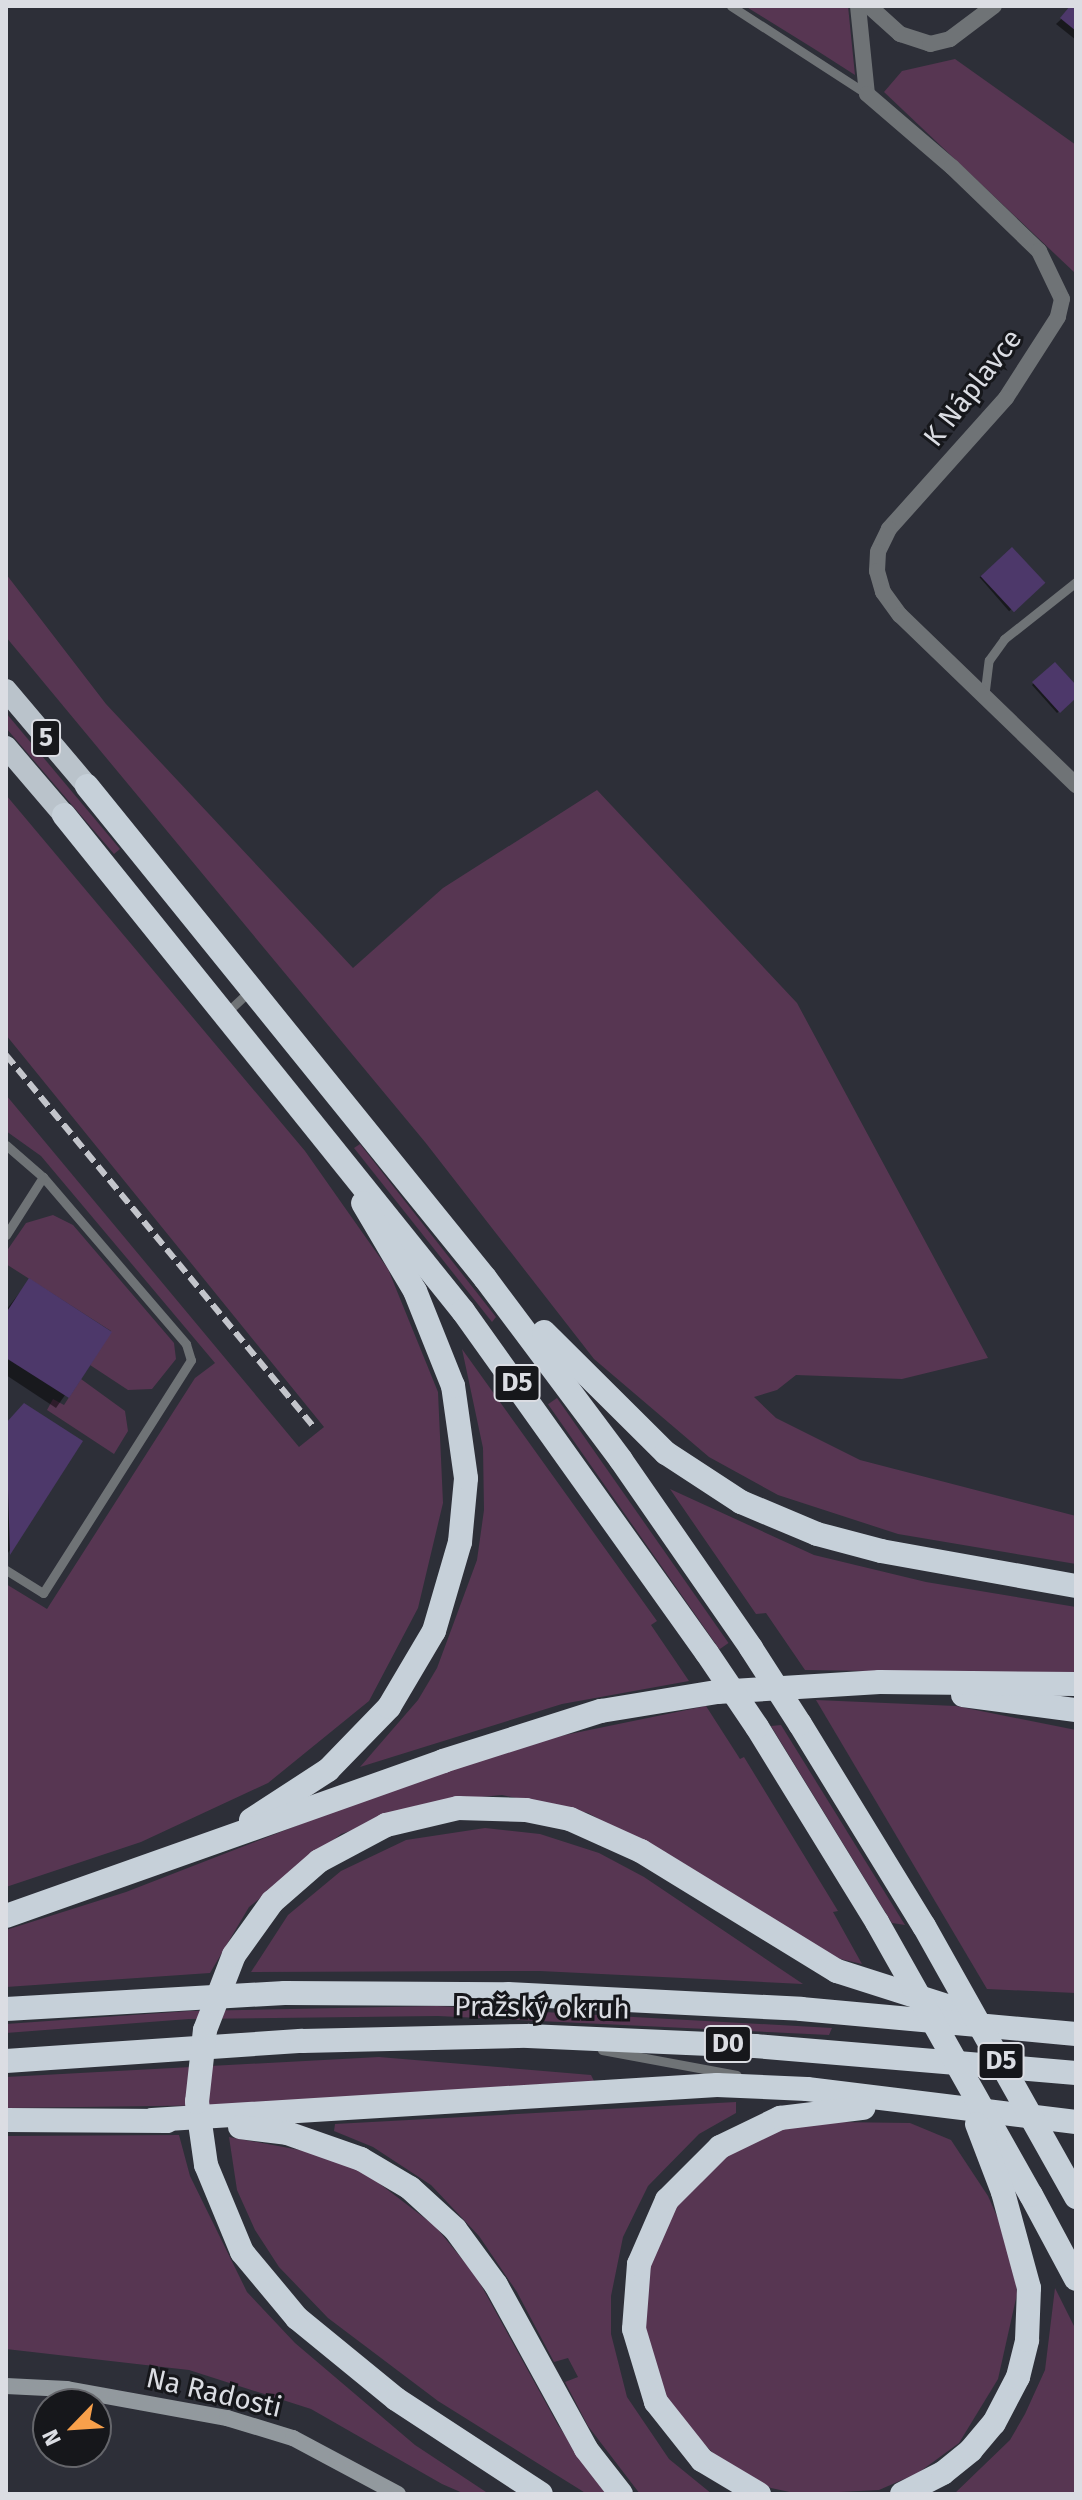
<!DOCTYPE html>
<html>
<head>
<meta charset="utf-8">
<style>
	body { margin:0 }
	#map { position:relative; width:1082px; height:2500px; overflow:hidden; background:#2d2f38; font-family:"Fira Sans",sans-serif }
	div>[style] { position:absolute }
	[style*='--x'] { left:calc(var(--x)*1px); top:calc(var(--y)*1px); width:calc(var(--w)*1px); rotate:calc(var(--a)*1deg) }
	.green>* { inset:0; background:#573652; transform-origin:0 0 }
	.shadow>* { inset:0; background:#0007; transform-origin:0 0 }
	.building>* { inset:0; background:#4d386a; transform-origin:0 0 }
	.service>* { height:9px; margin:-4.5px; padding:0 4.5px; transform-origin:4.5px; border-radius:4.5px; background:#6f7376 }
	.minor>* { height:16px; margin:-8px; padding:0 8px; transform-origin:8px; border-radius:8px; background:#6f7376 }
	.secondary>* { height:16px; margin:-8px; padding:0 8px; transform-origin:8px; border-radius:8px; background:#92999e }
	.trunk>* { height:22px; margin:-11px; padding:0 11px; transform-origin:11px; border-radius:11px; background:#bac3cb }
	.motorway>* { height:24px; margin:-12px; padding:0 12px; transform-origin:12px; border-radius:12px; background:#c6d0d9 }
	.rail>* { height:6px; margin-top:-3px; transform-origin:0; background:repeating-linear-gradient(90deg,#c3c5cb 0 12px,transparent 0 18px) }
	.motorway-bridge>* { height:24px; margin:-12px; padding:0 12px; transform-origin:12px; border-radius:12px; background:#c6d0d9 }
	span { translate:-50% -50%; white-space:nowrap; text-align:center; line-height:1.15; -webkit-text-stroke:6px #16171b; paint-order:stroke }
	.shield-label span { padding:2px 6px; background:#16171b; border:2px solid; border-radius:6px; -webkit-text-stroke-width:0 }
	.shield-label { font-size:26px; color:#dbdde3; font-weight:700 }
	.street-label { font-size:28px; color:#dbdde3 }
	.frame { position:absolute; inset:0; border:8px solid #dbdde3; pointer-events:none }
	.north { position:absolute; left:32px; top:2388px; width:80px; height:80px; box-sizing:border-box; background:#16171b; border:2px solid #65666b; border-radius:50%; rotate:245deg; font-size:22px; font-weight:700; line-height:32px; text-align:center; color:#dbdde3 }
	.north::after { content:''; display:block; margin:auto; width:28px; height:36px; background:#f8a04b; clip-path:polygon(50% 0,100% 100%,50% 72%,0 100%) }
</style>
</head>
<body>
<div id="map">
	<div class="green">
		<div style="clip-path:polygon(745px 6px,848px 6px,855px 75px,816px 50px)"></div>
		<div style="clip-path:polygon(955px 59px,1076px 145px,1075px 273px,884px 92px,902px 71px)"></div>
		<div style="clip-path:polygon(6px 574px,106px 704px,353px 968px,443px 888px,597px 790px,797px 1003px,988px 1358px,902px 1379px,796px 1375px,777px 1390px,754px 1397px,776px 1418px,860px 1460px,1076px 1516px,1076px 1564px,898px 1534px,778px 1495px,709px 1457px,594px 1359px,425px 1142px,6px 637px)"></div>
		<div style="clip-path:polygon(6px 713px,120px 849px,114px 854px,6px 728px)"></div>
		<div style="clip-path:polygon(6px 795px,305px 1151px,388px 1269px,438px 1392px,443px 1503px,418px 1608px,369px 1701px,268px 1783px,141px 1842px,6px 1887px,6px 1584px,47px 1609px,195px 1378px,215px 1363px,41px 1156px,6px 1131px,6px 1095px,299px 1447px,324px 1427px,6px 1035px)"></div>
		<div style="clip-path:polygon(360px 1144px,496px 1317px,492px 1322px,354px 1148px)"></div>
		<div style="clip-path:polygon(53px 1215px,73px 1225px,174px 1343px,176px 1359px,152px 1389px,128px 1390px,90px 1365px,111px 1331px,6px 1264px,6px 1252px,26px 1223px)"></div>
		<div style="clip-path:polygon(462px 1349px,657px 1621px,651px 1625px,689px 1681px,562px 1704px,360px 1767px,418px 1700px,437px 1668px,477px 1560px,484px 1510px,483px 1448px)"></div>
		<div style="clip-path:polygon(81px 1379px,125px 1411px,128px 1431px,114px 1454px,47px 1410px,53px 1399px,64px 1405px)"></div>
		<div style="left:557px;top:1398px;width:299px;height:11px;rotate:55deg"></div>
		<div style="clip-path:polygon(670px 1489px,814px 1555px,926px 1582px,1076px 1607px,1076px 1674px,805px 1670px,766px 1613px,756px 1614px)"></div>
		<div style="clip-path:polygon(816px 1700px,956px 1706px,1076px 1730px,1076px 1993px,987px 1989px)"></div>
		<div style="clip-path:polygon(706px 1706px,740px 1759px,744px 1757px,838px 1911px,833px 1912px,862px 1964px,814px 1953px,697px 1875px,588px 1813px,502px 1795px,440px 1801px,341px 1834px,249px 1907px,210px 1973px,6px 1987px,6px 1930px,126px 1892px,458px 1763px,526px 1743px)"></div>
		<div style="clip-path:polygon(781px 1725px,905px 1925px,892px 1923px,771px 1726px)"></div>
		<div style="clip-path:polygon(485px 1828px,540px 1834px,599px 1853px,644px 1877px,803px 1984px,540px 1971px,251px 1972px,288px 1915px,341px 1871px,406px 1840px)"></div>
		<div style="clip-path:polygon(437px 2006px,832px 2028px,829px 2035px,438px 2016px,189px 2019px,6px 2033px,6px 2024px,189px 2011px)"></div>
		<div style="clip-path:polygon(379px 2057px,591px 2075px,594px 2081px,231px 2105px,6px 2108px,6px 2077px)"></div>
		<div style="clip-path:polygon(736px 2102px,736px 2113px,699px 2134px,648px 2186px,623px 2237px,611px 2296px,611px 2334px,627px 2397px,669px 2459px,712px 2494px,640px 2494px,588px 2426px,565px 2382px,578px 2377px,568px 2358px,554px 2362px,517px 2292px,479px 2236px,431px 2185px,373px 2147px,334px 2131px,335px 2124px)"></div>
		<div style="clip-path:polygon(834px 2122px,910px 2123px,951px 2140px,988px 2196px,1013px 2252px,1017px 2294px,998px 2379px,959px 2443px,918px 2473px,879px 2490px,799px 2494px,771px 2488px,723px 2464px,666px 2403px,643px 2337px,647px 2266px,671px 2209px,722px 2157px,769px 2131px)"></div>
		<div style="clip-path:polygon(179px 2135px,190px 2176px,247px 2292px,295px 2343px,415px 2445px,489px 2494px,465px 2494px,442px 2484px,311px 2409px,189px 2370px,6px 2349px,6px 2136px)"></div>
		<div style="clip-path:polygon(229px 2137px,316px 2153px,363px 2171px,435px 2226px,476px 2276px,558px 2425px,606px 2494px,587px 2494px,438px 2401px,328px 2318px,279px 2267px,255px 2230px,237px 2190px)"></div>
		<div style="clip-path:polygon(1055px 2288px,1076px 2330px,1076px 2494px,954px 2494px,1010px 2440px,1025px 2414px,1045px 2370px)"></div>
	</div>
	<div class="shadow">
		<div style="clip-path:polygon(1075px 6px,1076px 7px,1076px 40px,1056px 24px)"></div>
		<div style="left:1012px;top:549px;width:45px;height:43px;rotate:49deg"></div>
		<div style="clip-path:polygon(1054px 665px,1076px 688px,1076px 696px,1057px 713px,1032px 685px)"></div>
		<div style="clip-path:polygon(29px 1281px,109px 1332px,56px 1408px,6px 1375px,6px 1310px)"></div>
		<div style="clip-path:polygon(13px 1416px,81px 1442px,6px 1556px,6px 1427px)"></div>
	</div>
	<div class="building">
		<div style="clip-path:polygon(1070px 6px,1076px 6px,1076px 31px,1060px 18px)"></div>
		<div style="left:1012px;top:547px;width:49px;height:43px;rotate:47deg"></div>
		<div style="clip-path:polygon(1055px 662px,1076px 685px,1076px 698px,1060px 713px,1032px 682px)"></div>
		<div style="clip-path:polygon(29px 1278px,112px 1332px,69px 1398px,6px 1358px,6px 1313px)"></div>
		<div style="clip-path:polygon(24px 1403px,83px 1441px,10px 1555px,6px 1423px)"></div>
	</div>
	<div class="service">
		<div style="--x:731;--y:6;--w:162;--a:32.9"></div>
		<div style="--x:984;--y:698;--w:38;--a:-83"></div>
		<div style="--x:989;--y:660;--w:26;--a:-54"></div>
		<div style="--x:1004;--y:639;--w:92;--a:-38.4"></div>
		<div style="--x:226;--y:1013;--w:33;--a:-43"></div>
		<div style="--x:6;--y:1145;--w:49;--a:40.9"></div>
		<div style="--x:43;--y:1177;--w:220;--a:49.4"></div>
		<div style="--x:186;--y:1344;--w:17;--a:73"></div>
		<div style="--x:191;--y:1360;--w:276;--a:122.4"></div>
		<div style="--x:43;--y:1593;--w:44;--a:-148.1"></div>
		<div style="--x:6;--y:1235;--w:69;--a:-57.5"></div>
		<div style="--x:602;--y:2050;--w:137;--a:10.5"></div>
	</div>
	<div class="minor">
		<div style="--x:858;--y:6;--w:88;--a:84.2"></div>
		<div style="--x:867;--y:94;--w:112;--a:40.7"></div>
		<div style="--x:952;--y:167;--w:121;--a:44"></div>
		<div style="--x:1039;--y:251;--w:53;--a:64.4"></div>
		<div style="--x:1062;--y:299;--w:18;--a:103"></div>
		<div style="--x:1058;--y:317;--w:96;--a:122.7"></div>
		<div style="--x:1006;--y:398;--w:176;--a:131.8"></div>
		<div style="--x:889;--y:529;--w:25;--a:116"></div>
		<div style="--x:878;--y:552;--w:19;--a:93"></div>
		<div style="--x:877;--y:571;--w:22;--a:74"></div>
		<div style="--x:883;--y:592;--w:29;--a:54"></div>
		<div style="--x:900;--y:615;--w:245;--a:44"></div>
		<div style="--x:869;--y:6;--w:42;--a:42.1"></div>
		<div style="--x:900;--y:34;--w:32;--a:18"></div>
		<div style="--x:930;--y:44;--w:21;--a:-14"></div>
		<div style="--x:950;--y:39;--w:55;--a:-36.9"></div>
	</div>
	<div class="secondary">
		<div style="--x:6;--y:2386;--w:61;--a:2.8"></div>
		<div style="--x:67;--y:2389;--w:163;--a:10.3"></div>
		<div style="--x:227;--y:2418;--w:69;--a:16.9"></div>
		<div style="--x:293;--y:2438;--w:119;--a:28.1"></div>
	</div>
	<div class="trunk">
		<div style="--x:6;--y:690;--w:126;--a:49.8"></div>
		<div style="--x:6;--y:747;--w:89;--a:49.5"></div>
	</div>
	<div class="motorway">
		<div style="--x:87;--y:786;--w:633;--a:51.03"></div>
		<div style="--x:485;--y:1278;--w:227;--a:53.2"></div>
		<div style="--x:621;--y:1460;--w:229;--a:55.3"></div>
		<div style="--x:64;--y:815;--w:637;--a:51.19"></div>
		<div style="--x:463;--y:1311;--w:420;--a:54.5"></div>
		<div style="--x:544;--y:1332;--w:172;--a:44.8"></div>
		<div style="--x:666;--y:1453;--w:90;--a:33.2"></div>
		<div style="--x:741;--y:1502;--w:82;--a:22.8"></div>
		<div style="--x:817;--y:1534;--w:66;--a:14.9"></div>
		<div style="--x:881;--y:1551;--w:198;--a:10.2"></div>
		<div style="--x:963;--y:1695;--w:114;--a:7.6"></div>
		<div style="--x:800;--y:1724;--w:237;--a:58.5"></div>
		<div style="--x:757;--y:1727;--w:229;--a:58.4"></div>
		<div style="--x:251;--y:1820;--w:92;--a:-33"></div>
		<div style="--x:328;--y:1770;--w:88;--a:-45.9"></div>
		<div style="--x:389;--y:1707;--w:88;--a:-59.4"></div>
		<div style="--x:434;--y:1631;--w:93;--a:-73.7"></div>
		<div style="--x:460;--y:1542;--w:64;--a:-84.6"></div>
		<div style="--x:466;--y:1478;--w:93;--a:-98"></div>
		<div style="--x:453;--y:1386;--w:102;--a:-111.8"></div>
		<div style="--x:415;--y:1291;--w:102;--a:-120.6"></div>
		<div style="--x:272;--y:1902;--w:62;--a:-41.1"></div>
		<div style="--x:319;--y:1861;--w:76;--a:-28.2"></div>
		<div style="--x:386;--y:1825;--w:74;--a:-13.3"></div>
		<div style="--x:458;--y:1808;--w:68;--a:1.7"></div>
		<div style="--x:526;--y:1810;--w:45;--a:11.6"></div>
		<div style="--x:570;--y:1819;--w:78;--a:24.3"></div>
		<div style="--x:641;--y:1851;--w:230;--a:31.5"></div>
		<div style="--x:837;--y:1971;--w:139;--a:17.7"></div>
		<div style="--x:6;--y:1916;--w:464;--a:-19.5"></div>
		<div style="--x:443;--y:1761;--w:166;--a:-17.6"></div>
		<div style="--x:601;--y:1711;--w:118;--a:-9.3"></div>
		<div style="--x:717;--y:1692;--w:163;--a:-3.5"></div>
		<div style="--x:880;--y:1682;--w:196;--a:0.6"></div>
		<div style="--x:6;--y:2009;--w:279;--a:-3.3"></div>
		<div style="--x:285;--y:1993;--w:223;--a:0.3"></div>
		<div style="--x:508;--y:1994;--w:293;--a:2.9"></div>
		<div style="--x:801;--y:2009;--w:276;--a:5.2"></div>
		<div style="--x:6;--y:2061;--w:297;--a:-3.9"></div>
		<div style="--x:302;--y:2041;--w:226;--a:-1.3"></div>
		<div style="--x:528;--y:2036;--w:227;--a:2.5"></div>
		<div style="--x:755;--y:2046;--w:322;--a:4.8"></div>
		<div style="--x:6;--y:2120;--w:161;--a:0.4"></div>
		<div style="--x:152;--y:2120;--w:566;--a:-3.54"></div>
		<div style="--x:717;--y:2085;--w:90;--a:2.5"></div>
		<div style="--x:807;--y:2089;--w:271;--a:7"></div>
		<div style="--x:240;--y:2127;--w:47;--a:7.3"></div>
		<div style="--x:287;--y:2133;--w:78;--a:19.4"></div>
		<div style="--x:361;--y:2159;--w:57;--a:30.6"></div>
		<div style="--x:410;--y:2188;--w:61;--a:42.3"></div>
		<div style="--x:455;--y:2229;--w:69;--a:53.8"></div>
		<div style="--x:496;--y:2285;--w:187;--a:61.2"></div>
		<div style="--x:586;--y:2449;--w:57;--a:52.1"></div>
		<div style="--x:206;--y:2165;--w:94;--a:67.5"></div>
		<div style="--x:242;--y:2252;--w:86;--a:50.2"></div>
		<div style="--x:297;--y:2318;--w:128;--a:39.3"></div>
		<div style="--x:396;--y:2399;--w:173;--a:33.2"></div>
		<div style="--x:1031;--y:2195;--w:95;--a:61.8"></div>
		<div style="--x:759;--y:2494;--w:66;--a:-149.2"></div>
		<div style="--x:702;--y:2460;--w:74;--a:-128.4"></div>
		<div style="--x:656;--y:2402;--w:76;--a:-106.8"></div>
		<div style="--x:634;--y:2329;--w:65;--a:-85.6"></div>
		<div style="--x:639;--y:2264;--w:70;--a:-66.4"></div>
		<div style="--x:667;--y:2200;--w:75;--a:-45"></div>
		<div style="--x:720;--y:2147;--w:67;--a:-25.8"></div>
		<div style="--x:780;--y:2118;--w:84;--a:-6.9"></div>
		<div style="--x:902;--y:2494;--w:46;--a:-27.1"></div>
		<div style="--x:943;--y:2473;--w:36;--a:-39"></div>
		<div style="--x:971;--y:2450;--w:35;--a:-50"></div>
		<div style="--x:994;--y:2423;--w:52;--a:-62.4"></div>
		<div style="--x:1018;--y:2377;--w:38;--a:-76"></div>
		<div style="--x:1027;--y:2340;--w:52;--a:-87.8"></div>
		<div style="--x:1029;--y:2288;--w:99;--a:-105.2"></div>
	</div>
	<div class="rail">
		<div style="--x:6;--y:1055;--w:484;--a:50.4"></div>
	</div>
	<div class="motorway-bridge">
		<div style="--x:751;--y:1648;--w:90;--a:57.2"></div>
		<div style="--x:707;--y:1653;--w:89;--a:56"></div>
		<div style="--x:877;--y:1922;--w:313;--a:60.6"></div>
		<div style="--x:924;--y:1926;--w:311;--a:60.7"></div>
		<div style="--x:977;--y:2124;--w:73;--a:69.1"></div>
		<div style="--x:206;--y:2165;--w:64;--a:-98.1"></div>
		<div style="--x:197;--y:2102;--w:72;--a:-83.7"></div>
		<div style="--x:205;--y:2030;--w:80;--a:-68.9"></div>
		<div style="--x:234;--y:1955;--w:65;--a:-54.4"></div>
	</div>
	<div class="shield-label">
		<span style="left:46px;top:738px">5</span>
		<span style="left:517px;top:1383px">D5</span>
		<span style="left:728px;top:2044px">D0</span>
		<span style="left:1001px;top:2061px">D5</span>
	</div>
	<div class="street-label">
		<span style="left:973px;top:388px;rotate:-52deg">K Náplavce</span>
		<span style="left:542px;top:2008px;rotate:1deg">Pražský okruh</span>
		<span style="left:214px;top:2393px;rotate:13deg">Na Radosti</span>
	</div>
	<div class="frame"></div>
	<div class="north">N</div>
</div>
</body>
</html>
